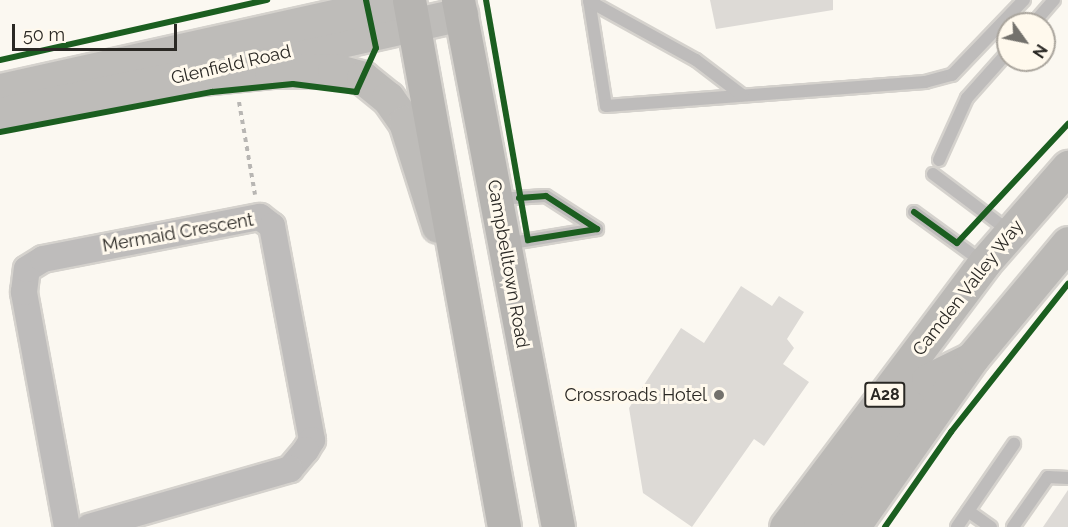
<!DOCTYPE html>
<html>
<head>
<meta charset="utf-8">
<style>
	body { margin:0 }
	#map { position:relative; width:1068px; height:527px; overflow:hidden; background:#fbf8f1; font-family:Raleway,sans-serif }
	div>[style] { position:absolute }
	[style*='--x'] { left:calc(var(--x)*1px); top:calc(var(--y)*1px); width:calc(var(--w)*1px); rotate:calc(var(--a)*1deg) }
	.building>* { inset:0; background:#dddad6 }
	.path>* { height:4px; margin-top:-2px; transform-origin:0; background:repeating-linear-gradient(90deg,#b8b6b3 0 4.5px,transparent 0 9px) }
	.roads { filter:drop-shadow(2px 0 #d5d2cd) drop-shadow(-2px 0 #d5d2cd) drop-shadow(0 2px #d5d2cd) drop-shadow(0 -2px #d5d2cd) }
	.lane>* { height:12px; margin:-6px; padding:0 6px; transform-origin:6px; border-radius:6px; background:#bebcbb }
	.street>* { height:26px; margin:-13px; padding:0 13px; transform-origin:13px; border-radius:13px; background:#bebcbb }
	.secondary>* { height:33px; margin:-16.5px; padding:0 16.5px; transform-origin:16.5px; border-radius:16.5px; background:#bebcb9 }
	.primary>* { height:33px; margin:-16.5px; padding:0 16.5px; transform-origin:16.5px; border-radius:16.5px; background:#b6b4b1 }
	.highway>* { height:33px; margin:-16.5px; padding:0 16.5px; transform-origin:16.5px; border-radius:16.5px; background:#bbb9b6 }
	.cycleway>* { height:6px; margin:-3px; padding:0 3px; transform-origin:3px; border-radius:3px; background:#1b5e20 }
	.dots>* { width:16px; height:16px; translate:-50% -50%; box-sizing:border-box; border:3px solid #fff9ed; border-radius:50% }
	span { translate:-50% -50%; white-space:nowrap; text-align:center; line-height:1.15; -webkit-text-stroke:6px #fff9ed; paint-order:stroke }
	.shield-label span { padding:2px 4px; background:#fff9ed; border:2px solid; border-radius:4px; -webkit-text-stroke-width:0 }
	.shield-label { font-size:16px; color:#2a2824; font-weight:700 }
	.street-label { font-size:18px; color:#2a2824 }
	.poi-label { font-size:18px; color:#2a2824 }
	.right { translate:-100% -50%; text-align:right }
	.north { position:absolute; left:996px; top:12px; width:60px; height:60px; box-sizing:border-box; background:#fff9ed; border:2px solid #aaa59d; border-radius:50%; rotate:123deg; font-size:16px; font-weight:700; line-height:24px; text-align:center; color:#2a2824 }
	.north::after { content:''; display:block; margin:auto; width:21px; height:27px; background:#73716c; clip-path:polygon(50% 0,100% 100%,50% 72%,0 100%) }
	.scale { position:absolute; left:12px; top:24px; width:165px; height:27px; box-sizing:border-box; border:3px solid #2a2824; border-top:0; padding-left:8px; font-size:18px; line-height:21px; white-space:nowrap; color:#2a2824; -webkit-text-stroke:4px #fff9ed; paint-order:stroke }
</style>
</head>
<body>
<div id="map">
	<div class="building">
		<div style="clip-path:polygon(710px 0,833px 0,833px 10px,716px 29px)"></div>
		<div style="clip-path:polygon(741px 286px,772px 306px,779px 296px,804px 312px,787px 339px,794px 348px,783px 364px,809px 382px,764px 446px,754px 439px,692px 527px,643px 493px,629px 408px,681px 328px,704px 343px)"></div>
		<div style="clip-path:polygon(1068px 490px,1068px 527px,1043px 527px)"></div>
	</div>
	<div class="path">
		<div style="--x:239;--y:102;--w:94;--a:80.2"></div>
		<div style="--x:1057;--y:137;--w:17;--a:-50"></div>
	</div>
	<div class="roads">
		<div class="lane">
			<div style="--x:589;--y:0;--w:107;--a:80.9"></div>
			<div style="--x:606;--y:106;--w:320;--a:-4.3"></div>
			<div style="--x:925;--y:82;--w:28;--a:-15"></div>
			<div style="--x:952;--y:75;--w:104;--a:-46.2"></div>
			<div style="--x:589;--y:1;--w:122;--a:28.9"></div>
			<div style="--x:696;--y:60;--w:58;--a:37.3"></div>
			<div style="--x:1033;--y:24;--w:32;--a:-49"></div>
			<div style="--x:939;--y:160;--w:68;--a:-65.7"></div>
			<div style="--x:967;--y:98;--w:62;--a:-48.3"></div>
			<div style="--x:933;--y:174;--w:95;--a:36.9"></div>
			<div style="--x:497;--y:199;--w:49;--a:-3.5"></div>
			<div style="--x:546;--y:196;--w:61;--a:32.9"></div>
			<div style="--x:914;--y:212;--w:87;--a:36.1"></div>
			<div style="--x:506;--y:244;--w:92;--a:-9.4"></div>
			<div style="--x:968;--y:511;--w:28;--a:35"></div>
			<div style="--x:957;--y:527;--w:101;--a:-55.5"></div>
			<div style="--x:1013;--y:527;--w:61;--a:-55"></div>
			<div style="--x:1048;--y:477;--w:20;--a:3"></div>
		</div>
		<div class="street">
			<div style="--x:67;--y:527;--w:239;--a:-100.4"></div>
			<div style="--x:24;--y:292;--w:23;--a:-83"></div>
			<div style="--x:27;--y:269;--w:19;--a:-32"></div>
			<div style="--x:43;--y:259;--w:221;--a:-11"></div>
			<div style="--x:260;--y:217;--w:15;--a:37"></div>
			<div style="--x:272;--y:226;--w:218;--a:79.4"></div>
			<div style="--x:312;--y:440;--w:12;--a:121"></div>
			<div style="--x:306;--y:450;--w:25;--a:130"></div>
			<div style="--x:290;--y:469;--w:209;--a:163.9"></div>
		</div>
		<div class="secondary">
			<div style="--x:270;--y:57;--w:196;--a:-12.7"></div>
			<div style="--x:151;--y:83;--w:121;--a:-5.7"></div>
			<div style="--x:271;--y:71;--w:63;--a:-0.9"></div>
			<div style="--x:334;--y:70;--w:30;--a:15"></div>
			<div style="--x:363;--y:78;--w:32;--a:39"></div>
			<div style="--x:388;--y:98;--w:29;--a:55"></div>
			<div style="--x:405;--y:122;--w:109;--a:72.4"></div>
			<div style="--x:0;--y:90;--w:415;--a:-12.5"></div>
			<div style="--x:0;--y:114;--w:176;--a:-11.5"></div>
		</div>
		<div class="primary">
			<div style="--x:409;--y:0;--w:535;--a:79.78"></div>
			<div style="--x:458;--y:0;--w:536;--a:79.26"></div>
		</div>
		<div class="highway">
			<div style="--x:786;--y:527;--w:330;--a:-53.1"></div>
			<div style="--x:984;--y:263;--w:128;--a:-48.8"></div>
			<div style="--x:820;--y:527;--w:182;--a:-53.7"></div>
			<div style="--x:928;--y:380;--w:46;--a:-26"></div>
			<div style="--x:853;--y:527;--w:208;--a:-54.8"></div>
			<div style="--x:973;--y:357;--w:148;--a:-50.2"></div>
		</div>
	</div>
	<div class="cycleway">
		<div style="--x:486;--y:0;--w:244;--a:80.1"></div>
		<div style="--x:528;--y:240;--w:70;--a:-9.1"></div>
		<div style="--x:0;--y:60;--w:274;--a:-12.7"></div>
		<div style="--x:0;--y:132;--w:216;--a:-10.7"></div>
		<div style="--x:212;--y:92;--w:81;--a:-5.6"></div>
		<div style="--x:293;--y:84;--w:64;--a:7.2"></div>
		<div style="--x:356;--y:92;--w:48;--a:-65.6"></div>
		<div style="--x:376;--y:48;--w:49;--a:-101.8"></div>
		<div style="--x:519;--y:198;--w:27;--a:-4"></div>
		<div style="--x:546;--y:196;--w:61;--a:32.9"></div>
		<div style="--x:914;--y:212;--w:53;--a:35.8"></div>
		<div style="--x:957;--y:243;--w:163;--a:-47"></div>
		<div style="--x:885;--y:527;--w:116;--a:-55.2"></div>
		<div style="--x:951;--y:432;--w:189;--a:-51.7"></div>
	</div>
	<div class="dots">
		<div style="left:719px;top:395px;background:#73716c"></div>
	</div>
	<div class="shield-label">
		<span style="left:885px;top:395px">A28</span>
	</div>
	<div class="street-label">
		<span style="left:231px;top:65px;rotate:-13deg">Glenfield Road</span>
		<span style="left:178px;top:233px;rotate:-10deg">Mermaid Crescent</span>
		<span style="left:508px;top:264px;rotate:80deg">Campbelltown Road</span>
		<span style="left:968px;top:288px;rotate:-52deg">Camden Valley Way</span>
	</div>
	<div class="poi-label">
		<span class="right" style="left:707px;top:395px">Crossroads Hotel</span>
	</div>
	<div class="north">N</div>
	<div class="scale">50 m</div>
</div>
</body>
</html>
